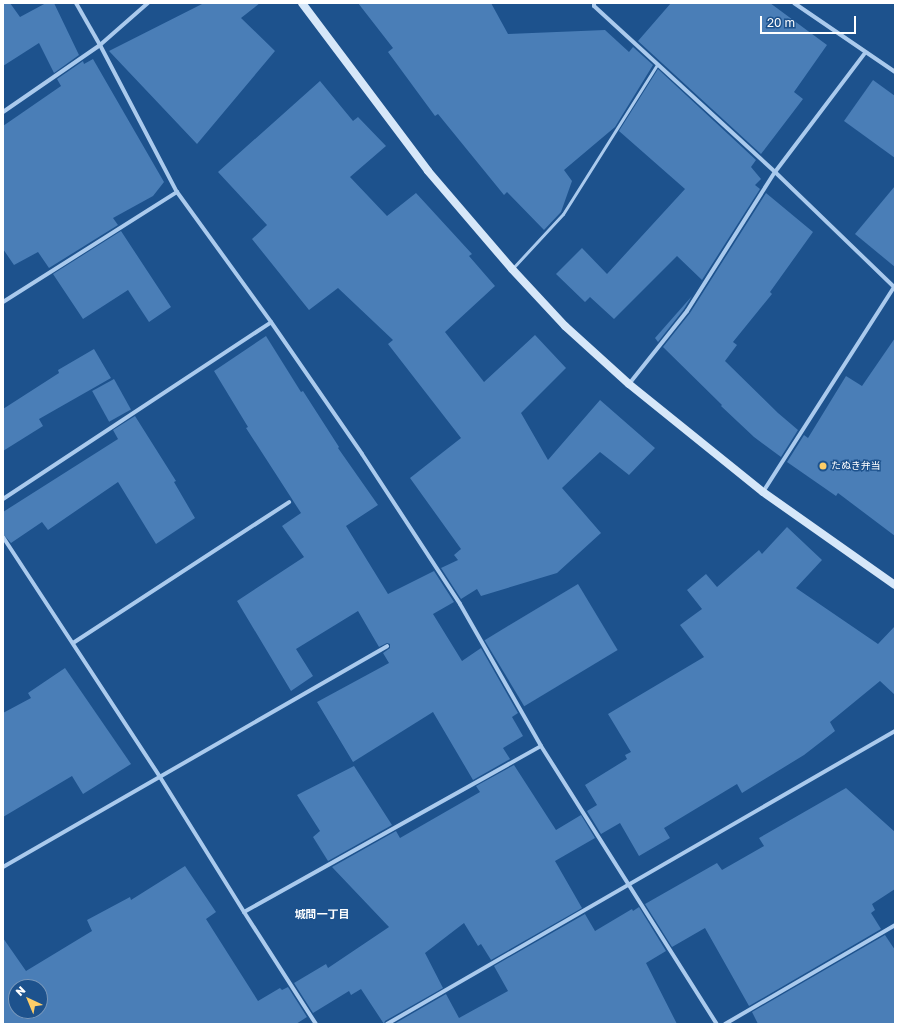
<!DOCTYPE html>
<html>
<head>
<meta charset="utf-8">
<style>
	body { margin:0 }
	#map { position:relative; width:898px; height:1027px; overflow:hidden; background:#1d528d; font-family:"Golos Text","Noto Sans JP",sans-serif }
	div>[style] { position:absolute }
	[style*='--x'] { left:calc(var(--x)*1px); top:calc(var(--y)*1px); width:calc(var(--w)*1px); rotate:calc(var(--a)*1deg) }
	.building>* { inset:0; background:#4a7eb7; transform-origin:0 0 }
	.lane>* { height:3px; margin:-1.5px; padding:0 1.5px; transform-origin:1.5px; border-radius:1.5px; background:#aacaed }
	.street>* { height:4px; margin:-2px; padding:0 2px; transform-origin:2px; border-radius:2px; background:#aacaed }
	.secondary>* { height:8px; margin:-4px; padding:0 4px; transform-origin:4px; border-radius:4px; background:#d6e7f9 }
	.dots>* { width:11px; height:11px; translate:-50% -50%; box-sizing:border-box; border:2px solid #1d528d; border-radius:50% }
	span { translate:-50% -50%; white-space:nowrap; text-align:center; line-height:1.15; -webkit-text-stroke:3px #1d528d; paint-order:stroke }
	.poi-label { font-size:10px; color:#fff }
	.left { translate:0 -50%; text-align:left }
	.neighbourhood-label { font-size:11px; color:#fff; font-weight:700 }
	.frame { position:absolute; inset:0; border:4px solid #fff; pointer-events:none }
	.north { position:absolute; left:8px; top:979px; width:40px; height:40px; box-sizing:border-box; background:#1d528d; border:1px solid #7797bb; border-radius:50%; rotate:316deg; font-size:11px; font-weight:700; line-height:16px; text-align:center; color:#fff }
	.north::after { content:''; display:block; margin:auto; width:14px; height:18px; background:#fdcd68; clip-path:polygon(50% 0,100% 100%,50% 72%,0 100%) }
	.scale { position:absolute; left:760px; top:16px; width:96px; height:18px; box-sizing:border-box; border:2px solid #fff; border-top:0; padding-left:5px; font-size:12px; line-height:14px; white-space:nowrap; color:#fff; -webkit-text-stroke:3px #1d528d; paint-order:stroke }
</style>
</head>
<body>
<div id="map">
	<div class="building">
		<div style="clip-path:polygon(3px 3px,10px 3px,20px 17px,46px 3px,54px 3px,79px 55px,54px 73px,39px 43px,3px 66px)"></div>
		<div style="clip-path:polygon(204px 3px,260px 3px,241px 18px,275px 51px,197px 144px,109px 51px)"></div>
		<div style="clip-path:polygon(358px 3px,491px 3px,508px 34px,605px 30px,629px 52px,633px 47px,653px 65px,615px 127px,564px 170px,572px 181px,561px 212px,544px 230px,507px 192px,504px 195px,438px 114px,435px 116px,388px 52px,393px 48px)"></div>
		<div style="clip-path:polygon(671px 3px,770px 3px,827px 45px,794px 92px,803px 99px,761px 154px,638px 41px)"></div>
		<div style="clip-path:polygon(93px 59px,164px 182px,153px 196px,113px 218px,118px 225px,49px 268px,38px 252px,14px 265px,3px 249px,3px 126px,61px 86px,57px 79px,83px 61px,84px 64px)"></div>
		<div style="clip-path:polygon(658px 69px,756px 160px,751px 167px,761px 179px,755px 185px,760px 189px,702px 280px,677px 256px,614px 319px,590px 297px,585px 302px,556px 274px,582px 248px,607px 274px,685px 189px,619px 131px)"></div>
		<div style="clip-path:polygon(873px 80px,895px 96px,895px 158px,844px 121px)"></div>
		<div style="clip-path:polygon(320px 81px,353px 121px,358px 117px,386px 146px,350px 177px,387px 216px,416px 193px,472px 254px,469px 256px,495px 286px,445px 332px,484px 382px,535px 335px,566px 368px,521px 413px,548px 460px,600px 400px,655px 448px,629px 475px,600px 452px,562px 488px,601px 533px,557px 573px,481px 596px,477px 589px,461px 599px,441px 568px,458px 560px,454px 555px,461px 549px,410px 478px,461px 438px,388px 344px,393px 340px,338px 288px,309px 310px,252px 239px,267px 225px,218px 172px)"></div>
		<div style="clip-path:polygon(895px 186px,895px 267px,855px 234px)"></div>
		<div style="clip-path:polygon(766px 193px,813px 232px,770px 292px,772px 294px,733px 342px,737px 345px,725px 361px,778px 413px,798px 430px,781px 457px,754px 437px,721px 406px,722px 405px,663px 347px,690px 313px)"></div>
		<div style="clip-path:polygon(121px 231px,171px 307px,149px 322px,128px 290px,83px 319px,53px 274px)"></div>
		<div style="clip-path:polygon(692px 296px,684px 309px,658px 342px,655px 338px)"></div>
		<div style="clip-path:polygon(266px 336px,301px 392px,303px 391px,339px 447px,338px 448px,378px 505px,346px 526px,388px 594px,434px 571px,454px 602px,433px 614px,462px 661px,481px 648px,518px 713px,512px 717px,523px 736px,503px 748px,510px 759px,473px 780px,433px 712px,353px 762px,317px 702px,389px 663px,383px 653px,390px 648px,390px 644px,387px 643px,379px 647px,358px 611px,296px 649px,313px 676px,291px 691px,237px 601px,304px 557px,282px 526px,301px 513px,246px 428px,248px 427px,214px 371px)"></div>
		<div style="clip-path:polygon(895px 338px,895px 536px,838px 493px,836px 496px,787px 462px,804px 435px,808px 438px,846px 376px,862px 386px)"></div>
		<div style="clip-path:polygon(94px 349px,111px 378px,39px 419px,43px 426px,3px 451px,3px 409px,59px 373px,58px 370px)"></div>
		<div style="left:114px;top:379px;width:35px;height:25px;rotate:61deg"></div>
		<div style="clip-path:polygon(135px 416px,176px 481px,174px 482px,195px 518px,156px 544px,118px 482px,48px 530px,42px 522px,11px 543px,3px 534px,3px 512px,118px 439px,113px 430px)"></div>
		<div style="clip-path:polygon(787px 527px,822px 560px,796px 588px,878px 644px,895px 626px,895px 695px,880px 681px,830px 722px,835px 731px,804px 755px,742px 793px,737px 784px,664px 828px,670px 838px,639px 856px,620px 823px,601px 834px,587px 811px,597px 805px,585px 785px,627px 759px,625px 755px,631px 752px,608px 714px,704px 657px,680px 625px,702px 609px,687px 590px,706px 574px,717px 587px,759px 550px,762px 554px)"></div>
		<div style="left:578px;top:584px;width:77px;height:109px;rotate:59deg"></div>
		<div style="clip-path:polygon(65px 668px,131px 764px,83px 794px,72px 776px,3px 817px,3px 713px,31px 698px,28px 693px)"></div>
		<div style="clip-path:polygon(514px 765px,556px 830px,581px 815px,595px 838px,555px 861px,582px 908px,491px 960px,481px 944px,478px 946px,464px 923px,425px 953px,443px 988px,385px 1021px,384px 1024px,361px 989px,351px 995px,349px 991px,313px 1013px,294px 983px,326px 964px,328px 968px,389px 927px,332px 867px,396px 831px,400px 838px,480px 792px,476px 786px)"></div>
		<div style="clip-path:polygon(354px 766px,392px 825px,328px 861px,313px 837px,320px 831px,297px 795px)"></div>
		<div style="clip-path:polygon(846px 788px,895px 832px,895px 889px,872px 904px,875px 910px,871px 913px,881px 929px,749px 1006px,705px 928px,672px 947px,645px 904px,717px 863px,722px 870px,764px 846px,759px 838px)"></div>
		<div style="clip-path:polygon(evenodd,185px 866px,216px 912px,206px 919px,258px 1001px,280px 988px,282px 990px,288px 987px,307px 1017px,296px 1024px,3px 1024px,3px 938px,26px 971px,92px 931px,87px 920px,130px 897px,131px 900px,185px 866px,16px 987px,40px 987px,40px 1011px,16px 1011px,16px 987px)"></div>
		<div style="clip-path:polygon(639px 907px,666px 951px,646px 963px,677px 1024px,394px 1024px,446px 994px,459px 1018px,508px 991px,494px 966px,585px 914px,595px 931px,632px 909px,633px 911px)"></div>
		<div style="clip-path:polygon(885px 935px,895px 950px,895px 1024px,758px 1024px,752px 1012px)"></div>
	</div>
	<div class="lane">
		<div style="--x:512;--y:269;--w:75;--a:-47.2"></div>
		<div style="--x:563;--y:214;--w:176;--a:-57.8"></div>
	</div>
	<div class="street">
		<div style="--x:76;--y:3;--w:48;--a:60.3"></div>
		<div style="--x:100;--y:45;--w:166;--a:62.4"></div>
		<div style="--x:177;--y:192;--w:160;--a:54.1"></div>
		<div style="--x:271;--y:322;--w:160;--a:55.4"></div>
		<div style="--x:362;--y:454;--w:179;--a:56.8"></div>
		<div style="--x:460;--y:604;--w:163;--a:60.3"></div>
		<div style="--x:541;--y:746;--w:329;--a:57.7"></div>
		<div style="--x:594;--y:3;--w:3;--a:90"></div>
		<div style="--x:594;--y:6;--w:246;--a:42.5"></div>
		<div style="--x:775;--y:172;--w:167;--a:44"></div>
		<div style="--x:794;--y:3;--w:122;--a:34.3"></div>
		<div style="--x:3;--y:112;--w:118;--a:-34.6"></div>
		<div style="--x:100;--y:45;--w:64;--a:-41.2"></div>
		<div style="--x:3;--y:302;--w:206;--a:-32.3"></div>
		<div style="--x:629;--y:384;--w:93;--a:-51.5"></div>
		<div style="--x:687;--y:311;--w:165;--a:-57.7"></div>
		<div style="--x:775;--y:172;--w:149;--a:-52.9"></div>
		<div style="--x:763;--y:492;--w:243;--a:-57.4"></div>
		<div style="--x:3;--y:499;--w:321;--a:-33.4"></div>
		<div style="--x:3;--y:537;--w:287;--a:56.8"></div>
		<div style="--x:160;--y:777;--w:159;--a:58.1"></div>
		<div style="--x:244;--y:912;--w:133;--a:57.3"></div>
		<div style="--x:73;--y:643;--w:258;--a:-33.1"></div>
		<div style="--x:3;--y:867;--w:443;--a:-29.9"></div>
		<div style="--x:244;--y:912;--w:340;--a:-29.2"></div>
		<div style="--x:387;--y:1024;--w:586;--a:-29.98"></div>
		<div style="--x:725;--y:1024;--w:197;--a:-30.2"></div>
	</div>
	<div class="secondary">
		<div style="--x:302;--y:3;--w:210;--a:53.1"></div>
		<div style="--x:428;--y:171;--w:129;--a:49.4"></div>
		<div style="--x:512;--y:269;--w:78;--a:47.1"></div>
		<div style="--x:565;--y:326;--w:86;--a:42.2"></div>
		<div style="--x:629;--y:384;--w:172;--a:38.9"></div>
		<div style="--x:763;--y:492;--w:161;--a:35.2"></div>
	</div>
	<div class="dots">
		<div style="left:823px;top:466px;background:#fdcd68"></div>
	</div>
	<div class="poi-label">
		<span class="left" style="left:831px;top:466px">たぬき弁当</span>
	</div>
	<div class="neighbourhood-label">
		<span style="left:322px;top:914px">城間一丁目</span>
	</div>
	<div class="frame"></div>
	<div class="north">N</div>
	<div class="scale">20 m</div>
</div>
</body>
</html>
